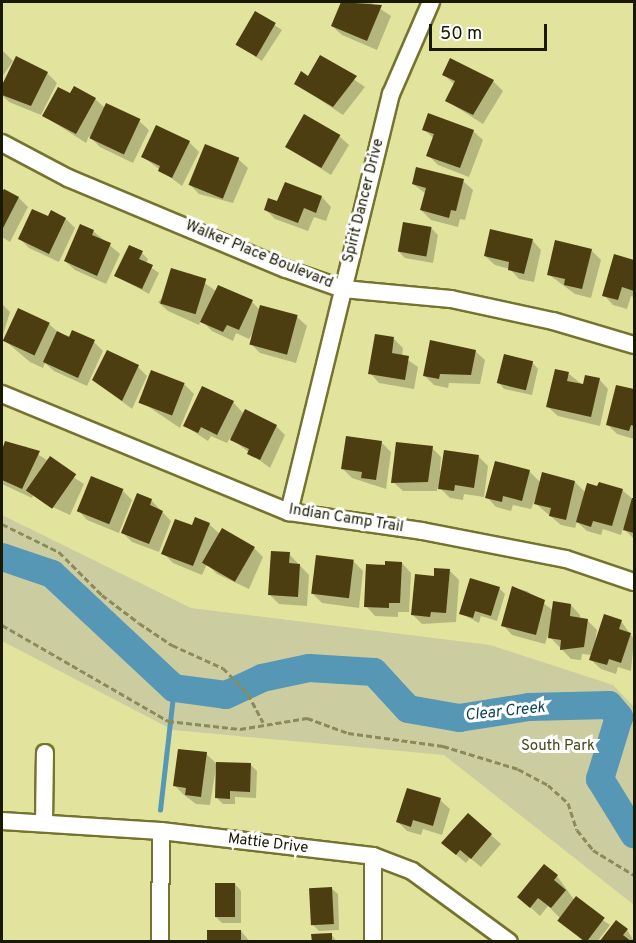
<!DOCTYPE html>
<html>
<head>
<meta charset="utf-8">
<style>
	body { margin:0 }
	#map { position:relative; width:636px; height:943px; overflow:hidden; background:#e2e49d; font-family:Overpass,sans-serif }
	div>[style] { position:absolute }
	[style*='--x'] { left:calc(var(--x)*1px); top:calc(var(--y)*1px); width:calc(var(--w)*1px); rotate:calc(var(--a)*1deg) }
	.green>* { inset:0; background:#cbcca0 }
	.shadow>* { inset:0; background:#0003; transform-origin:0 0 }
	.stream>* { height:4.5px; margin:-2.25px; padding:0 2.25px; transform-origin:2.25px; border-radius:2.25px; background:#5597b5 }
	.river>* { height:28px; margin:-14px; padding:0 14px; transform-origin:14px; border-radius:14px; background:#5597b5 }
	.building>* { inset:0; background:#4d3e11; transform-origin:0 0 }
	.path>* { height:3px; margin-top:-1.5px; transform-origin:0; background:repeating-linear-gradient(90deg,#8a8b58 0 6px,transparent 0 9px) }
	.roads { filter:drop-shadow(2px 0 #747430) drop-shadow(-2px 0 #747430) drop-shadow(0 2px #747430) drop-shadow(0 -2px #747430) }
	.street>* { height:16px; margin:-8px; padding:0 8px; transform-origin:8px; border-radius:8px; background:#fff }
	span { translate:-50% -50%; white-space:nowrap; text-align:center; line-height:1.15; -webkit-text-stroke:6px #fff; paint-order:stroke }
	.street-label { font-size:15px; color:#191800 }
	.park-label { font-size:15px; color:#464617 }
	.water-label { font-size:16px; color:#0b455a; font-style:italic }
	.frame { position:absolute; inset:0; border:3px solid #191800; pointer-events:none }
	.scale { position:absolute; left:429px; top:24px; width:118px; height:27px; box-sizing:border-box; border:3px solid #191800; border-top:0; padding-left:8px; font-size:18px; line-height:21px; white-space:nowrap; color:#191800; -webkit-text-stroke:4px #fff; paint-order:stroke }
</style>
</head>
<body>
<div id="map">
	<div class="green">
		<div style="clip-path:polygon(2px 515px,191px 608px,490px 645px,613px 685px,634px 707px,634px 905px,444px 755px,173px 730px,2px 641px)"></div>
	</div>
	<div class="shadow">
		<div style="clip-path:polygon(342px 2px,370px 2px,391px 16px,377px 50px,342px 35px,332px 26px)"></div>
		<div style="left:256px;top:13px;width:31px;height:37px;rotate:33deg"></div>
		<div style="clip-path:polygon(2px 50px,13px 61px,2px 77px)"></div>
		<div style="clip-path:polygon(321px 57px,365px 87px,343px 115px,296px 84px,309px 78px)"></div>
		<div style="clip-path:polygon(16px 58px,47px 73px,57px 83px,41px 115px,9px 102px,2px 95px)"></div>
		<div style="clip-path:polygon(451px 60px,494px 82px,503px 91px,483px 124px,447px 101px,455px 85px,443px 74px)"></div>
		<div style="clip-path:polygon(71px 95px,95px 99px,105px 108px,106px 105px,139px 121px,149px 130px,133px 163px,100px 147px,89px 136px,86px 143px,44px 116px)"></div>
		<div style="clip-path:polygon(424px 129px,473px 131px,483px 140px,469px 177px,438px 165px,428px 155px,434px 139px)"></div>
		<div style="clip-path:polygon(339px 136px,349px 145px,331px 175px,287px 147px)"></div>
		<div style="clip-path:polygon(189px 142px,199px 152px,182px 186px,143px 157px)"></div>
		<div style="clip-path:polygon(238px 159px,248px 168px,233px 203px,199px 194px,190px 185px)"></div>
		<div style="clip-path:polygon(463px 181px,473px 190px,465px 220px,460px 219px,458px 227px,431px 220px,421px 210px,426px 194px,413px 184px)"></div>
		<div style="clip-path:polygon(285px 183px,322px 197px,331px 207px,326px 221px,314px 217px,308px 231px,275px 219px,265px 209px,278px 203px)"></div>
		<div style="clip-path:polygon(2px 192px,19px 198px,28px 207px,10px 242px,2px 237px)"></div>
		<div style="clip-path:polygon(49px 218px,66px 219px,75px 228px,59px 262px,29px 248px,20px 239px)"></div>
		<div style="clip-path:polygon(431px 228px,438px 235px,433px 263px,405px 258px,399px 252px)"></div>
		<div style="clip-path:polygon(93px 231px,120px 254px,106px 284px,75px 270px,65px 261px)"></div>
		<div style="clip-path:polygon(532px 240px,541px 250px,534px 282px,519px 279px,510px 269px,495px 265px,485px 256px)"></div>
		<div style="clip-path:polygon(591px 250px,601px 260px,591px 298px,575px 294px,548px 274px)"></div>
		<div style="clip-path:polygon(142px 253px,148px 259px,146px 264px,159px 273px,149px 294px,116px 276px)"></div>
		<div style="clip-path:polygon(615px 256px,634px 264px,634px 297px,631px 296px,627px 309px,613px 305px,604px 295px)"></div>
		<div style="clip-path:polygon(190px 273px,216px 291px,252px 302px,260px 310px,297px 317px,307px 326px,296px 363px,260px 353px,251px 344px,254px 331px,249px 339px,236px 333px,233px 341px,212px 331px,201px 320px,199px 325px,168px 311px,158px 302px)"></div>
		<div style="clip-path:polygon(2px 304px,10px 312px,2px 338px)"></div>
		<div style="clip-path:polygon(49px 324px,60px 334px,94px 342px,103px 351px,87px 386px,54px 371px,45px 363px,43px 368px,30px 362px,4px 340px)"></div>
		<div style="clip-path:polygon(394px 339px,403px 348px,402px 356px,418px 367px,414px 389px,379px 383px,370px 373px)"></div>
		<div style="clip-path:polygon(475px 351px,485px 360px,480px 384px,449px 383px,448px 388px,434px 385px,424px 375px)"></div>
		<div style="clip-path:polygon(532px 362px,538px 369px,532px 395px,504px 389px,498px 382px)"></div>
		<div style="clip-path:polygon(138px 367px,147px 376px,132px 409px,94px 380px)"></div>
		<div style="clip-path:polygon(569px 374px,584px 386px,599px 379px,608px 389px,600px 426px,558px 416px,548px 407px)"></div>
		<div style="clip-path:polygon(184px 384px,194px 394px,180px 428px,140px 401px)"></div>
		<div style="clip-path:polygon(618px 387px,634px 391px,634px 439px,617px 434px,608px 425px)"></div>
		<div style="clip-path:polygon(233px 402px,244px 414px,276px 426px,285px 435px,270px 468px,230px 438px,227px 443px,211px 436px,208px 441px,185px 426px)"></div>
		<div style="clip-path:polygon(381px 442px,391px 452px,386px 489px,352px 478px,343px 469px)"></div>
		<div style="clip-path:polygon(25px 446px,84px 484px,70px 515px,44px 503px,34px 493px,32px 498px,2px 484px,2px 449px,23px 451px)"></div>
		<div style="clip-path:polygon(432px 448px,441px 457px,440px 471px,478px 456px,488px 466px,484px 497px,464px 494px,463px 500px,450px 498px,438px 486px,437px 491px,403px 491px,393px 482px)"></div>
		<div style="clip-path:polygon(529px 471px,541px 483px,575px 482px,586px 493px,622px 490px,634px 500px,634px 539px,623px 528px,621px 535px,603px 529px,601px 535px,587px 531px,577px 522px,575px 528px,561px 525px,536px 504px,539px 490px,531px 509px,513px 505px,511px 511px,496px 507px,487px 497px)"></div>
		<div style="clip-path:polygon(123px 491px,132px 500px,119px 533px,87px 520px,78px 510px)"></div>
		<div style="clip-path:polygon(151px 500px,171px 521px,159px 552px,132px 542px,123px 533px)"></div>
		<div style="clip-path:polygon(196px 519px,209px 524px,221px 535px,254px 548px,263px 557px,249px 589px,217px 574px,207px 564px,202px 575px,173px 563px,163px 553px,193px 527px)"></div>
		<div style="clip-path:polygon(289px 554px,309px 575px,307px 606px,279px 604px,270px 595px)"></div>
		<div style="clip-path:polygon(354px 562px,363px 571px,359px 608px,322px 603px,313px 594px)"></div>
		<div style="clip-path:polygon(402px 563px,411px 573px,409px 612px,398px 612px,398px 617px,375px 616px,366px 606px,367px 566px)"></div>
		<div style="clip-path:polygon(450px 571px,459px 580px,456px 622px,422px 624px,413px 615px,435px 578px)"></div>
		<div style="clip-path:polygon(499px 588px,505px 594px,497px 621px,481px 616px,479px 623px,460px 613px)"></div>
		<div style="clip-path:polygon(513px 588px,527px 591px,554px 611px,571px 605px,580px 615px,580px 619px,587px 620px,597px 630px,595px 642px,621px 621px,634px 639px,631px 671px,618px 667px,616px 674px,601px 669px,591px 660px,593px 655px,582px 654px,581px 660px,571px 659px,548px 635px,545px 644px,512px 635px,503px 625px)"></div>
		<div style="clip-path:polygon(206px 754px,216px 763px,251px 765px,257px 771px,256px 798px,235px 797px,235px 804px,223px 804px,217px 798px,216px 767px,210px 805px,196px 804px,184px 795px,175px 786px)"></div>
		<div style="clip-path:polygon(440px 800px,450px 809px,442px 835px,423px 829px,421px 835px,407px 831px,398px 822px)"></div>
		<div style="clip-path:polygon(491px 835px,501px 844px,481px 867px,470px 858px,466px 863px,453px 852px)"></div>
		<div style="clip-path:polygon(557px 876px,575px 901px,610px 925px,597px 942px,584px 942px,548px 906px,540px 916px,519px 897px)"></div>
		<div style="clip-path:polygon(235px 884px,241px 891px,241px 923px,222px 923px,216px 917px)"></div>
		<div style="clip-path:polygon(331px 888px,338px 894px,339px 930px,319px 931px,312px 924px)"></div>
		<div style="clip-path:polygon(627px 930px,634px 941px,601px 942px)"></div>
		<div style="clip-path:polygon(241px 931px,250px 942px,208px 942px)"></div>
		<div style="clip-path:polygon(331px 934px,337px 942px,313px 942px)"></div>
	</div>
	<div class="stream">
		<div style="--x:160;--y:810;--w:123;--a:-83.5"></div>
	</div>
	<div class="river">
		<div style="--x:2;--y:557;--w:53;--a:18.8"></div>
		<div style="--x:52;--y:574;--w:167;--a:43.1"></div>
		<div style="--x:174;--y:688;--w:52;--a:7.7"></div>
		<div style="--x:226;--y:695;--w:40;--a:-25"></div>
		<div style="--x:262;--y:678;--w:48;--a:-12"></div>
		<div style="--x:309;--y:668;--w:65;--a:3.5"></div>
		<div style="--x:374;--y:672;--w:50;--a:47.4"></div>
		<div style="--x:408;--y:709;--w:52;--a:10"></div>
		<div style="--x:459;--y:718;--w:71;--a:-8.9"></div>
		<div style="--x:529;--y:707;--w:80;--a:-1.4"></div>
		<div style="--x:609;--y:705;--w:16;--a:50"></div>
		<div style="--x:619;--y:717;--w:65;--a:107"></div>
		<div style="--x:600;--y:779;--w:65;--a:58.3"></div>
	</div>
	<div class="building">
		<div style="clip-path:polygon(341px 2px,382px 5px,367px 41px,331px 26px)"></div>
		<div style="left:255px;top:11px;width:24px;height:39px;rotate:30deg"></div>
		<div style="clip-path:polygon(320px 55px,357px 76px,333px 107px,294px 84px,301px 71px,308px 76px)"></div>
		<div style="clip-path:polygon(16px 56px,48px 72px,31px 106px,2px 95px,2px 85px)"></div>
		<div style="clip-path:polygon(450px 58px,494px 80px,473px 115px,445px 101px,455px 81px,442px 75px)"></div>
		<div style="clip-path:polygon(74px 86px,96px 98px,76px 134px,42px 116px,58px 87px,70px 93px)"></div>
		<div style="left:106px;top:103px;width:38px;height:39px;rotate:25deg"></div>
		<div style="clip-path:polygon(428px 113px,474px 130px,460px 168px,426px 156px,434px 134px,422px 130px)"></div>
		<div style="left:304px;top:114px;width:42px;height:38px;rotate:30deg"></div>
		<div style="clip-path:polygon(156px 125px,190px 141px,172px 178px,158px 171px,160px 166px,141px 157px)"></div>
		<div style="left:205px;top:144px;width:37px;height:44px;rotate:22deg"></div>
		<div style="clip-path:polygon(416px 167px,464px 179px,456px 211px,451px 210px,449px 218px,420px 210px,426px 188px,412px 184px)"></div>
		<div style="clip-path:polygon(285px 182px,322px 196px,316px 213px,304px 208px,298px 223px,264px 210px,268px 198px,277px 201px)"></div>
		<div style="clip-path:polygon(4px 189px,19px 197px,2px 230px,2px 192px)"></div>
		<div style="clip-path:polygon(32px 209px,48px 216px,51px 210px,66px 218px,49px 254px,18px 239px)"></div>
		<div style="left:403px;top:222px;width:29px;height:30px;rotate:10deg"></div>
		<div style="clip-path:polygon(80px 224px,94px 230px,92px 235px,111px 243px,97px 276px,64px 261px)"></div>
		<div style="clip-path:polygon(490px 229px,533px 239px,524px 274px,508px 270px,509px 262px,484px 256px)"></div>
		<div style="clip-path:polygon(555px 240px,592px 249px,582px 289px,564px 285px,565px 279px,547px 275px)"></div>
		<div style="clip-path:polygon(129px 245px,143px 251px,139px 259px,153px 265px,142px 289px,114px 276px)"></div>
		<div style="clip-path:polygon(614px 254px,634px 260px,634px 291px,622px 287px,618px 300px,602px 296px)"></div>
		<div style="left:171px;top:268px;width:37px;height:37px;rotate:17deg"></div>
		<div style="clip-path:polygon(218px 285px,253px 300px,239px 330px,227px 325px,223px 332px,200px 322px)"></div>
		<div style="left:260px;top:305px;width:39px;height:41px;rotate:15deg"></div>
		<div style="left:18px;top:308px;width:35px;height:36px;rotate:25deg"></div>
		<div style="clip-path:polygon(72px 330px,95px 340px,78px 378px,43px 362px,57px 331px,69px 337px)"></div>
		<div style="clip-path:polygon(375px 334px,394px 337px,392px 353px,409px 356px,405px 380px,368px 374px)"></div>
		<div style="clip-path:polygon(430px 340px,476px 350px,471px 375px,440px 374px,439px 379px,423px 376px)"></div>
		<div style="clip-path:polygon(107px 350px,139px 365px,122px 401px,92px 380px)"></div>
		<div style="left:504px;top:354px;width:30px;height:30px;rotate:14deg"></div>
		<div style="clip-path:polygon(555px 369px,569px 372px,567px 381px,583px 384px,585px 375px,600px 378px,591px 417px,546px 407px)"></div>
		<div style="left:151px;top:370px;width:36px;height:35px;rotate:21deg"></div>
		<div style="clip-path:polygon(616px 385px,634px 389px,634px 426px,631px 425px,629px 431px,606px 425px)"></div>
		<div style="clip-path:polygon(202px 386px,234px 401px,217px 435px,201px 427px,198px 433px,183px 426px)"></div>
		<div style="clip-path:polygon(245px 409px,277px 425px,260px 460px,247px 454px,249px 449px,230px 440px)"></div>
		<div style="clip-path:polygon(346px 436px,382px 441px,376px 480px,361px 478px,362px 472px,341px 469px)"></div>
		<div style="clip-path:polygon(5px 441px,40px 451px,22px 489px,2px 480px,2px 450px)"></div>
		<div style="clip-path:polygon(396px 442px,433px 446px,428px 482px,391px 483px)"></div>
		<div style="clip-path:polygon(444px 450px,479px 455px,474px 488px,455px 485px,454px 491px,438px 489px)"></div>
		<div style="left:50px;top:456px;width:32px;height:42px;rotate:35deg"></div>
		<div style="clip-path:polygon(495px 461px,530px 470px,522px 501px,503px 496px,502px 502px,485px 498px)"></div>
		<div style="clip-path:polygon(542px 472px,575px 481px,566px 520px,549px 516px,551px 508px,534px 504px)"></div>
		<div style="left:91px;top:476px;width:35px;height:38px;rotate:22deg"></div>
		<div style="clip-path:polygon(599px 482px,623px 489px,612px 526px,593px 521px,591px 527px,576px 522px,587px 483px,597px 486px)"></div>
		<div style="clip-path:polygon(137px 493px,152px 499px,150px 505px,163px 511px,149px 544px,121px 533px)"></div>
		<div style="clip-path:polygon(632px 498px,634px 498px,634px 533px,623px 530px)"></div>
		<div style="clip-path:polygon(195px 517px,210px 523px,193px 566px,161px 554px,175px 519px,192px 525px)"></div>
		<div style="left:222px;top:528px;width:38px;height:40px;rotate:30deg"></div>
		<div style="clip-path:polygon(271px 551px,290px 552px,289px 563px,300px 564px,298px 597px,268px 595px)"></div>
		<div style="left:316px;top:555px;width:38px;height:39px;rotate:7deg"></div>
		<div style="clip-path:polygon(385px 561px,402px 562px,400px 603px,389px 603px,389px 608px,364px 607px,366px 564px,385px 565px)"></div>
		<div style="clip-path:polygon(434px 568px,450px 569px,446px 613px,431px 612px,430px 617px,411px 615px,415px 574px,434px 576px)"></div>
		<div style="clip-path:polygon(470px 578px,500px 587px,491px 616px,475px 611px,473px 618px,459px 614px)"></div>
		<div style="clip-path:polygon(512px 586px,545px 600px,536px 635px,501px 626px)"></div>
		<div style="clip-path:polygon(553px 601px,571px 604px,570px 616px,588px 619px,584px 647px,560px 650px,561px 640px,548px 638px)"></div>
		<div style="clip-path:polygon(604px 614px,622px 620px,619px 629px,631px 633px,621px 663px,609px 659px,607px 665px,589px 660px)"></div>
		<div style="clip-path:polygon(178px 749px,207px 752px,201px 797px,185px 795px,186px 788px,173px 786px)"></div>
		<div style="clip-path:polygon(216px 762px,251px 763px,250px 792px,230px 791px,230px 799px,215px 798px)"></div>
		<div style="clip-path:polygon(407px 788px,441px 798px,433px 826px,413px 820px,411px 827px,396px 822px)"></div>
		<div style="clip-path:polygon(468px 813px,492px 834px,471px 859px,460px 850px,456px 855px,441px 843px)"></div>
		<div style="clip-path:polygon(544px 864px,558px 875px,554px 880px,566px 890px,551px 908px,538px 898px,530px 908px,517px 897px)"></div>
		<div style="left:215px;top:883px;width:20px;height:34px"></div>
		<div style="left:332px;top:887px;width:37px;height:23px;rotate:87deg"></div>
		<div style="left:576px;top:896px;width:36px;height:31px;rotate:37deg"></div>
		<div style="clip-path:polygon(616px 920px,628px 929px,623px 935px,632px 942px,599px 942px)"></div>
		<div style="left:207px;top:930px;width:34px;height:12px"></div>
		<div style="clip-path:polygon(332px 933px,332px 942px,312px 942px,311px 934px)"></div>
	</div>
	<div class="path">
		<div style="--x:2;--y:524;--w:64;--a:26.2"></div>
		<div style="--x:59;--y:552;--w:61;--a:45"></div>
		<div style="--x:102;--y:595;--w:46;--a:37.1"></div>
		<div style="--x:139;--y:623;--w:40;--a:34"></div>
		<div style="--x:172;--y:645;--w:56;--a:24.3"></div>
		<div style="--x:223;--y:668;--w:36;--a:46"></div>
		<div style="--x:248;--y:694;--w:32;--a:62"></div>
		<div style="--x:2;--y:625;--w:192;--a:30"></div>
		<div style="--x:168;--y:721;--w:72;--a:6.3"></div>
		<div style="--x:240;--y:729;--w:68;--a:-9.3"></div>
		<div style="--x:307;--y:718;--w:44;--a:20.1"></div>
		<div style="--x:348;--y:733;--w:96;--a:7.8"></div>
		<div style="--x:443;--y:746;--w:78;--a:17"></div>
		<div style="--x:518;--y:769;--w:34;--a:28"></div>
		<div style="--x:548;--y:785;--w:27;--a:42"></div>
		<div style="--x:568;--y:803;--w:28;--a:72"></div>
		<div style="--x:577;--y:830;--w:26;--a:51"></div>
		<div style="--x:593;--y:850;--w:48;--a:31.4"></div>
	</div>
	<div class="roads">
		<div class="street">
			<div style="--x:2;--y:143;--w:75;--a:27.9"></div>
			<div style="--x:68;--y:178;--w:236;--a:22.7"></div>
			<div style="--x:286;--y:269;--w:60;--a:19.3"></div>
			<div style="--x:343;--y:289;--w:108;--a:5.3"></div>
			<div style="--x:451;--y:299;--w:104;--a:12.2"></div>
			<div style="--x:553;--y:321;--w:84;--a:16.5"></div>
			<div style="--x:2;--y:394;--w:310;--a:22.4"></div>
			<div style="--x:289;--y:512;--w:134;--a:8.1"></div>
			<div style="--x:422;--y:531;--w:147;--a:11"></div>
			<div style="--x:566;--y:559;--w:72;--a:18.7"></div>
			<div style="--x:289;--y:512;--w:430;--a:-76.3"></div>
			<div style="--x:391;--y:94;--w:100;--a:-66.5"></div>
			<div style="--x:2;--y:821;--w:159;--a:3.6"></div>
			<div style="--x:161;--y:831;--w:213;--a:6.7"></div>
			<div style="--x:373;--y:856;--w:42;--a:21"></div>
			<div style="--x:412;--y:871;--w:120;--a:36.2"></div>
			<div style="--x:44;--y:822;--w:69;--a:-89.2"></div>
			<div style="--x:373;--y:856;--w:86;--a:90"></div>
			<div style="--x:160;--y:942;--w:111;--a:-89.5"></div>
		</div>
	</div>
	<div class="street-label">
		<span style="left:364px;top:201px;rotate:-76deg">Spirit Dancer Drive</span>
		<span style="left:259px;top:255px;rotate:22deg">Walker Place Boulevard</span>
		<span style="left:346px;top:519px;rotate:9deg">Indian Camp Trail</span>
		<span style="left:268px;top:844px;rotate:7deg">Mattie Drive</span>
	</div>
	<div class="park-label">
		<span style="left:558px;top:747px">South Park</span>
	</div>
	<div class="water-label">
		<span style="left:505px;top:712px;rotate:-6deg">Clear Creek</span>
	</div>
	<div class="frame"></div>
	<div class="scale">50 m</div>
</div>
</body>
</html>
